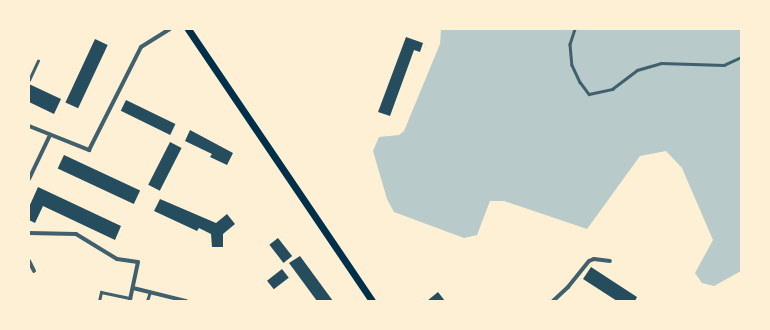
<!DOCTYPE html>
<html>
<head>
<meta charset="utf-8">
<style>
	body { margin:0 }
	#map { position:relative; width:770px; height:330px; overflow:hidden; background:#fdf0d5; font-family:"Sofia Sans Condensed",sans-serif }
	div>[style] { position:absolute }
	[style*='--x'] { left:calc(var(--x)*1px); top:calc(var(--y)*1px); width:calc(var(--w)*1px); rotate:calc(var(--a)*1deg) }
	.green>* { inset:0; background:#b9caca }
	.building>* { inset:0; background:#264d5e; transform-origin:0 0 }
	.service>* { height:2.5px; margin:-1.25px; padding:0 1.25px; transform-origin:1.25px; border-radius:1.25px; background:#3f606c }
	.minor>* { height:4px; margin:-2px; padding:0 2px; transform-origin:2px; border-radius:2px; background:#3f606c }
	.secondary>* { height:7px; margin:-3.5px; padding:0 3.5px; transform-origin:3.5px; border-radius:3.5px; background:#003049 }
	span { translate:-50% -50%; white-space:nowrap; text-align:center; line-height:1.15; -webkit-text-stroke:3.5px #fdf0d5; paint-order:stroke }
	.frame { position:absolute; inset:0; border:30px solid #fdf0d5; pointer-events:none }
</style>
</head>
<body>
<div id="map">
	<div class="green">
		<div style="clip-path:polygon(441px 29px,741px 29px,741px 271px,714px 286px,702px 283px,695px 273px,713px 240px,682px 168px,666px 151px,640px 156px,587px 229px,504px 201px,490px 201px,477px 235px,464px 238px,394px 212px,387px 199px,373px 151px,379px 137px,399px 135px,404px 131px,440px 44px)"></div>
	</div>
	<div class="building">
		<div style="clip-path:polygon(406px 37px,423px 43px,420px 52px,414px 50px,390px 116px,378px 112px)"></div>
		<div style="left:95px;top:39px;width:14px;height:70px;rotate:25deg"></div>
		<div style="clip-path:polygon(29px 84px,61px 99px,54px 114px,29px 102px)"></div>
		<div style="left:126px;top:100px;width:55px;height:12px;rotate:26deg"></div>
		<div style="clip-path:polygon(190px 130px,233px 153px,227px 165px,210px 157px,212px 154px,185px 141px)"></div>
		<div style="left:170px;top:142px;width:13px;height:48px;rotate:27deg"></div>
		<div style="left:64px;top:155px;width:84px;height:15px;rotate:25deg"></div>
		<div style="clip-path:polygon(38px 187px,121px 226px,115px 240px,43px 206px,35px 223px,29px 220px,29px 207px)"></div>
		<div style="clip-path:polygon(160px 199px,216px 223px,227px 214px,235px 224px,223px 234px,223px 247px,212px 247px,211px 234px,199px 228px,197px 231px,154px 211px)"></div>
		<div style="left:278px;top:238px;width:23px;height:11px;rotate:52deg"></div>
		<div style="clip-path:polygon(300px 256px,333px 301px,317px 301px,289px 263px)"></div>
		<div style="clip-path:polygon(591px 267px,637px 297px,635px 301px,617px 301px,583px 279px)"></div>
		<div style="left:282px;top:269px;width:11px;height:19px;rotate:52deg"></div>
		<div style="clip-path:polygon(438px 292px,445px 301px,427px 301px)"></div>
	</div>
	<div class="service">
		<div style="--x:575;--y:29;--w:16;--a:108"></div>
		<div style="--x:570;--y:44;--w:21;--a:85"></div>
		<div style="--x:572;--y:65;--w:19;--a:65"></div>
		<div style="--x:580;--y:82;--w:15;--a:53"></div>
		<div style="--x:589;--y:94;--w:24;--a:-12"></div>
		<div style="--x:612;--y:89;--w:31;--a:-37"></div>
		<div style="--x:637;--y:70;--w:25;--a:-16"></div>
		<div style="--x:661;--y:63;--w:63;--a:1.8"></div>
		<div style="--x:724;--y:65;--w:19;--a:-25"></div>
		<div style="--x:29;--y:80;--w:21;--a:-65"></div>
		<div style="--x:99;--y:301;--w:9;--a:-77"></div>
		<div style="--x:101;--y:292;--w:30;--a:12"></div>
		<div style="--x:147;--y:301;--w:9;--a:-72"></div>
	</div>
	<div class="minor">
		<div style="--x:29;--y:126;--w:65;--a:21.8"></div>
		<div style="--x:89;--y:150;--w:115;--a:-63.2"></div>
		<div style="--x:141;--y:47;--w:34;--a:-32"></div>
		<div style="--x:29;--y:179;--w:49;--a:-64.5"></div>
		<div style="--x:29;--y:233;--w:47;--a:1.2"></div>
		<div style="--x:76;--y:234;--w:48;--a:31.4"></div>
		<div style="--x:117;--y:259;--w:21;--a:8"></div>
		<div style="--x:138;--y:262;--w:40;--a:102"></div>
		<div style="--x:29;--y:261;--w:11;--a:63"></div>
		<div style="--x:133;--y:288;--w:55;--a:13.8"></div>
		<div style="--x:553;--y:301;--w:21;--a:-43"></div>
		<div style="--x:568;--y:287;--w:33;--a:-51"></div>
		<div style="--x:589;--y:261;--w:5;--a:-22"></div>
		<div style="--x:594;--y:259;--w:16;--a:7"></div>
	</div>
	<div class="secondary">
		<div style="--x:188;--y:29;--w:328;--a:55.9"></div>
	</div>
	<div class="frame"></div>
</div>
</body>
</html>
